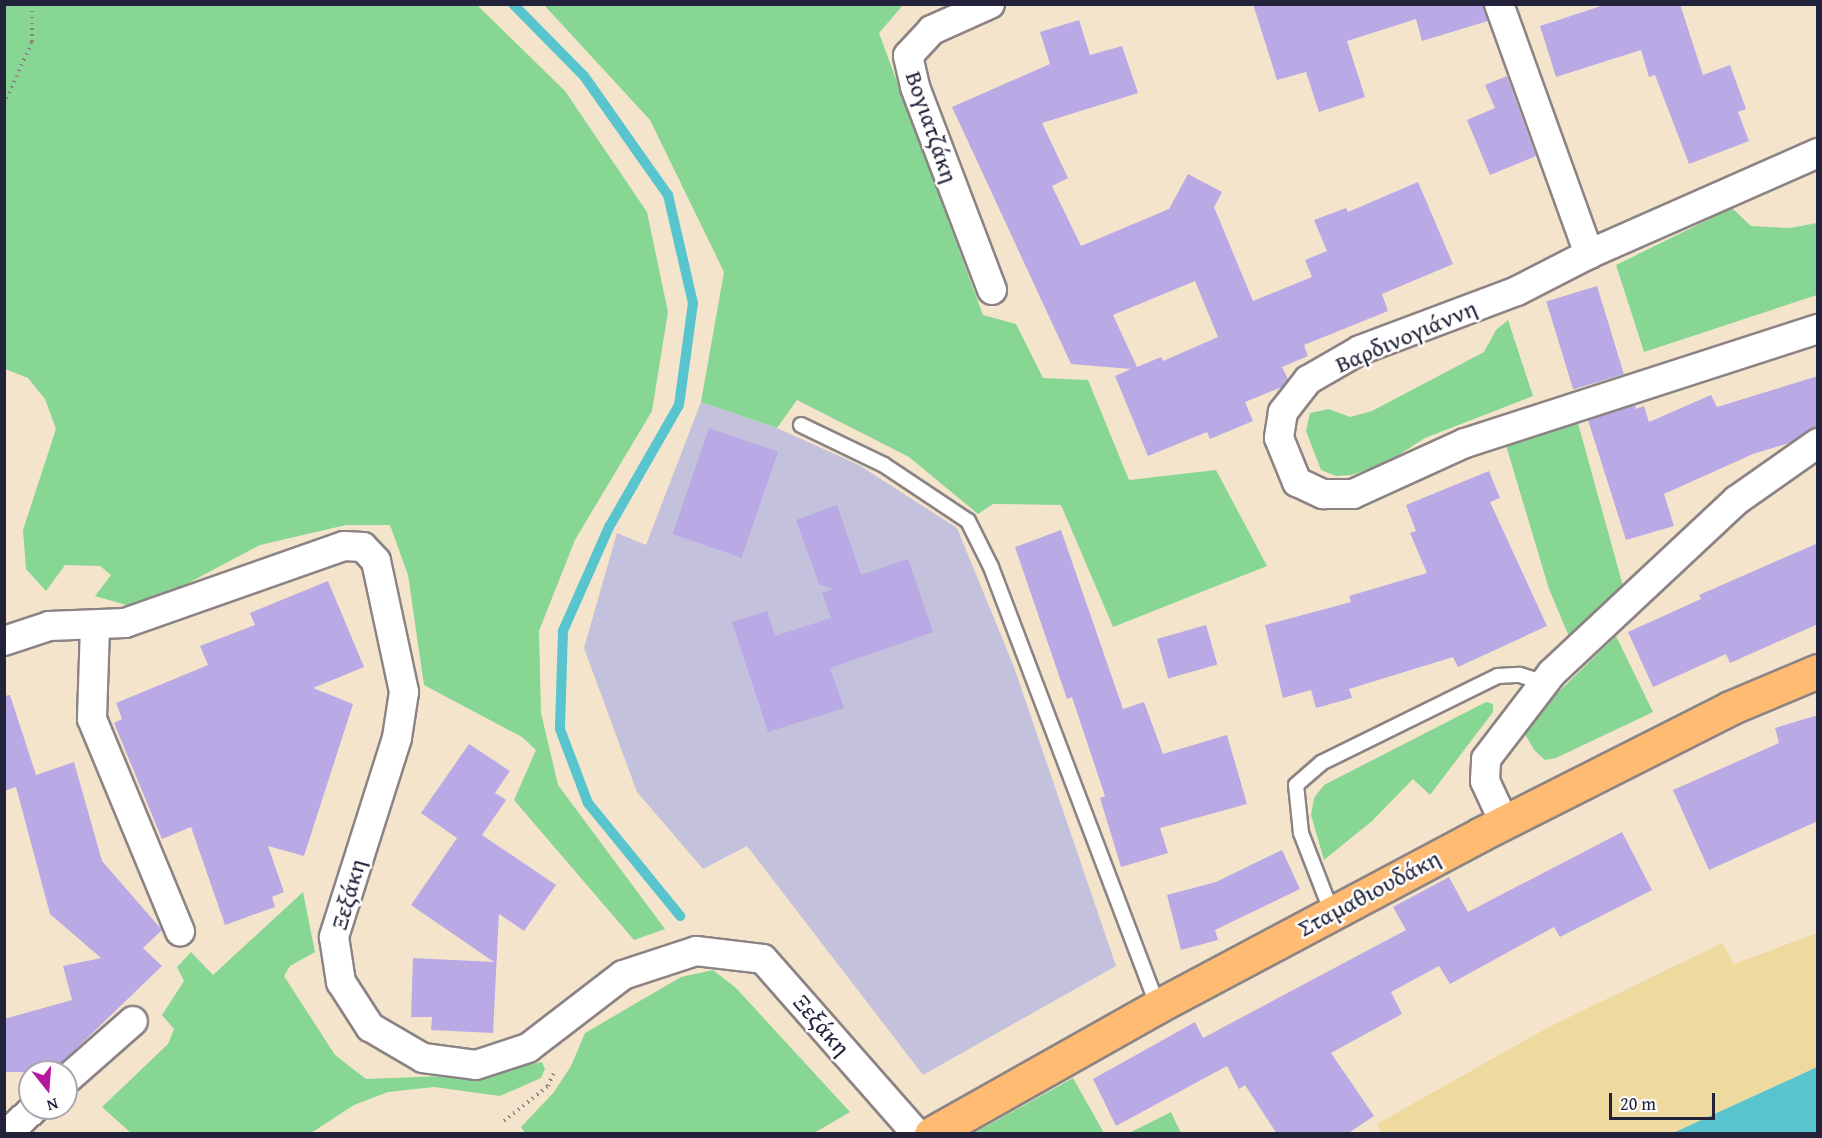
<!DOCTYPE html>
<html>
<head>
<meta charset="utf-8">
<style>
	body { margin:0 }
	#map { position:relative; width:1822px; height:1138px; overflow:hidden; background:#f5e4cc; font-family:"Gentium Book Plus",serif }
	div>[style] { position:absolute }
	[style*='--x'] { left:calc(var(--x)*1px); top:calc(var(--y)*1px); width:calc(var(--w)*1px); rotate:calc(var(--a)*1deg) }
	.industrial>* { inset:0; background:#c3c1dc }
	.green>* { inset:0; background:#88d694 }
	.sand>* { inset:0; background:#eeda9e }
	.water>* { inset:0; background:#58c5ce }
	.stream>* { height:10px; margin:-5px; padding:0 5px; transform-origin:5px; border-radius:5px; background:#58c5ce }
	.building>* { inset:0; background:#b9aae5; transform-origin:0 0 }
	.path>* { height:4px; margin-top:-2px; transform-origin:0; background:repeating-linear-gradient(90deg,#8c8384 0 1.5px,transparent 0 6px) }
	.roads { filter:drop-shadow(2px 0 #8c8384) drop-shadow(-2px 0 #8c8384) drop-shadow(0 2px #8c8384) drop-shadow(0 -2px #8c8384) }
	.service>* { height:14px; margin:-7px; padding:0 7px; transform-origin:7px; border-radius:7px; background:#fff }
	.minor>* { height:28px; margin:-14px; padding:0 14px; transform-origin:14px; border-radius:14px; background:#fff }
	.primary>* { height:33px; margin:-16.5px; padding:0 16.5px; transform-origin:16.5px; border-radius:16.5px; background:#febb71 }
	span { translate:-50% -50%; white-space:nowrap; text-align:center; line-height:1.15; -webkit-text-stroke:5px #fff; paint-order:stroke }
	.street-label { font-size:24px; color:#22223b }
	.frame { position:absolute; inset:0; border:6px solid #22223b; pointer-events:none }
	.north { position:absolute; left:18px; top:1060px; width:60px; height:60px; box-sizing:border-box; background:#fff; border:2px solid #a7a7b1; border-radius:50%; rotate:163deg; font-size:16px; font-weight:700; line-height:24px; text-align:center; color:#22223b }
	.north::after { content:''; display:block; margin:auto; width:21px; height:27px; background:#b5179e; clip-path:polygon(50% 0,100% 100%,50% 72%,0 100%) }
	.scale { position:absolute; left:1609px; top:1093px; width:106px; height:27px; box-sizing:border-box; border:3px solid #22223b; border-top:0; padding-left:8px; font-size:18px; line-height:21px; white-space:nowrap; color:#22223b; -webkit-text-stroke:4px #fff; paint-order:stroke }
</style>
</head>
<body>
<div id="map">
	<div class="industrial">
		<div style="clip-path:polygon(701px 402px,777px 428px,859px 465px,957px 528px,1014px 667px,1116px 966px,923px 1075px,747px 846px,703px 869px,637px 792px,584px 648px,617px 533px,646px 545px)"></div>
	</div>
	<div class="green">
		<div style="clip-path:polygon(4px 5px,477px 5px,565px 91px,647px 212px,668px 312px,652px 411px,575px 540px,539px 631px,541px 713px,558px 785px,665px 929px,634px 940px,514px 800px,536px 750px,522px 737px,424px 685px,408px 575px,390px 525px,346px 525px,260px 545px,179px 588px,133px 607px,95px 596px,111px 575px,100px 566px,65px 565px,46px 591px,26px 569px,23px 530px,56px 429px,45px 399px,28px 378px,5px 369px)"></div>
		<div style="clip-path:polygon(544px 5px,903px 5px,879px 33px,983px 315px,1016px 324px,1043px 378px,1088px 380px,1129px 480px,1216px 470px,1267px 566px,1113px 627px,1061px 505px,993px 504px,978px 514px,909px 457px,797px 400px,777px 428px,701px 402px,724px 272px,650px 120px)"></div>
		<div style="clip-path:polygon(1732px 208px,1751px 226px,1790px 228px,1817px 223px,1817px 295px,1644px 352px,1616px 265px)"></div>
		<div style="clip-path:polygon(1508px 320px,1533px 396px,1425px 438px,1383px 465px,1351px 475px,1336px 476px,1321px 470px,1306px 431px,1310px 413px,1329px 409px,1350px 417px,1372px 411px,1484px 352px,1496px 330px)"></div>
		<div style="clip-path:polygon(1576px 416px,1623px 586px,1570px 639px,1549px 589px,1505px 442px)"></div>
		<div style="clip-path:polygon(1616px 636px,1653px 712px,1556px 758px,1545px 760px,1534px 750px,1525px 734px,1541px 709px)"></div>
		<div style="clip-path:polygon(1486px 702px,1493px 704px,1493px 712px,1430px 795px,1413px 779px,1372px 821px,1324px 860px,1311px 815px,1314px 798px,1324px 785px)"></div>
		<div style="clip-path:polygon(303px 892px,315px 952px,290px 966px,284px 976px,335px 1055px,366px 1079px,470px 1075px,542px 1062px,545px 1069px,541px 1078px,500px 1096px,434px 1087px,388px 1092px,354px 1105px,311px 1133px,131px 1133px,102px 1107px,168px 1044px,174px 1029px,162px 1015px,184px 981px,177px 967px,191px 952px,213px 975px)"></div>
		<div style="clip-path:polygon(713px 970px,736px 988px,850px 1112px,814px 1133px,525px 1133px,521px 1127px,554px 1092px,571px 1066px,585px 1033px,681px 977px)"></div>
		<div style="clip-path:polygon(1073px 1078px,1104px 1133px,974px 1133px)"></div>
		<div style="clip-path:polygon(1171px 1112px,1181px 1133px,1129px 1133px)"></div>
	</div>
	<div class="sand">
		<div style="clip-path:polygon(1817px 933px,1817px 1067px,1673px 1133px,1382px 1134px,1377px 1124px,1547px 1028px,1722px 943px,1734px 964px)"></div>
	</div>
	<div class="water">
		<div style="clip-path:polygon(1817px 1067px,1817px 1133px,1673px 1133px)"></div>
	</div>
	<div class="stream">
		<div style="--x:513;--y:4;--w:101;--a:45.4"></div>
		<div style="--x:584;--y:76;--w:146;--a:54.8"></div>
		<div style="--x:668;--y:195;--w:111;--a:77"></div>
		<div style="--x:693;--y:303;--w:103;--a:97.8"></div>
		<div style="--x:679;--y:405;--w:141;--a:119.8"></div>
		<div style="--x:609;--y:527;--w:114;--a:113.9"></div>
		<div style="--x:563;--y:631;--w:98;--a:91.8"></div>
		<div style="--x:560;--y:729;--w:79;--a:69.3"></div>
		<div style="--x:588;--y:803;--w:146;--a:50.8"></div>
	</div>
	<div class="building">
		<div style="clip-path:polygon(1253px 4px,1483px 4px,1488px 21px,1422px 41px,1416px 19px,1347px 41px,1365px 97px,1319px 112px,1306px 72px,1277px 80px)"></div>
		<div style="clip-path:polygon(1607px 4px,1680px 4px,1703px 75px,1730px 65px,1746px 109px,1738px 112px,1749px 141px,1689px 164px,1655px 75px,1649px 77px,1641px 50px,1556px 77px,1540px 26px)"></div>
		<div style="clip-path:polygon(evenodd,1079px 20px,1090px 55px,1122px 46px,1138px 93px,1042px 123px,1068px 178px,1052px 186px,1081px 246px,1169px 209px,1188px 174px,1222px 192px,1214px 207px,1253px 301px,1312px 277px,1305px 260px,1327px 251px,1314px 220px,1346px 208px,1348px 212px,1418px 182px,1453px 264px,1382px 294px,1388px 311px,1304px 345px,1308px 356px,1282px 367px,1288px 379px,1282px 387px,1245px 402px,1253px 421px,1210px 439px,1207px 432px,1148px 456px,1115px 376px,1131px 369px,1071px 364px,952px 107px,1050px 64px,1040px 32px,1079px 20px,1195px 281px,1218px 337px,1163px 361px,1161px 357px,1137px 367px,1113px 315px,1195px 281px)"></div>
		<div style="clip-path:polygon(1507px 76px,1536px 156px,1490px 175px,1467px 120px,1495px 108px,1485px 85px)"></div>
		<div style="left:1597px;top:286px;width:92px;height:53px;rotate:73deg"></div>
		<div style="clip-path:polygon(1818px 376px,1818px 427px,1789px 443px,1753px 454px,1664px 494px,1674px 526px,1626px 540px,1588px 420px,1635px 405px,1636px 409px,1644px 406px,1649px 422px,1711px 395px,1717px 407px)"></div>
		<div style="left:709px;top:428px;width:73px;height:112px;rotate:19deg"></div>
		<div style="clip-path:polygon(1489px 471px,1500px 498px,1490px 502px,1547px 626px,1458px 667px,1453px 657px,1349px 689px,1352px 698px,1316px 708px,1311px 690px,1283px 698px,1265px 625px,1351px 602px,1349px 596px,1427px 573px,1410px 533px,1416px 531px,1406px 505px)"></div>
		<div style="clip-path:polygon(837px 505px,861px 575px,908px 559px,933px 632px,830px 668px,844px 708px,768px 732px,732px 622px,767px 611px,775px 636px,831px 618px,822px 593px,833px 589px,819px 584px,796px 520px)"></div>
		<div style="clip-path:polygon(1061px 530px,1123px 709px,1144px 702px,1163px 754px,1227px 735px,1247px 804px,1160px 828px,1168px 853px,1121px 867px,1100px 798px,1105px 796px,1072px 697px,1067px 699px,1015px 547px)"></div>
		<div style="clip-path:polygon(1818px 543px,1818px 624px,1730px 663px,1726px 654px,1653px 687px,1628px 632px,1701px 599px,1699px 595px)"></div>
		<div style="clip-path:polygon(328px 581px,364px 667px,313px 688px,353px 704px,304px 856px,268px 846px,284px 892px,272px 897px,275px 907px,225px 925px,191px 827px,162px 839px,114px 723px,122px 719px,116px 703px,208px 665px,200px 646px,255px 625px,250px 613px)"></div>
		<div style="left:1206px;top:625px;width:41px;height:51px;rotate:74deg"></div>
		<div style="clip-path:polygon(10px 695px,36px 775px,74px 762px,102px 861px,162px 930px,143px 948px,162px 966px,52px 1072px,4px 1072px,4px 1019px,72px 1000px,63px 966px,101px 958px,50px 914px,16px 787px,4px 791px,4px 696px)"></div>
		<div style="clip-path:polygon(1818px 715px,1818px 821px,1709px 870px,1673px 790px,1779px 743px,1775px 728px)"></div>
		<div style="clip-path:polygon(469px 744px,510px 771px,495px 793px,506px 800px,482px 835px,556px 885px,524px 931px,499px 914px,493px 1033px,431px 1030px,432px 1017px,411px 1017px,413px 958px,494px 962px,411px 905px,457px 838px,421px 813px)"></div>
		<div style="clip-path:polygon(1622px 832px,1652px 890px,1560px 937px,1554px 927px,1450px 984px,1439px 966px,1391px 992px,1402px 1014px,1331px 1053px,1374px 1116px,1347px 1134px,1277px 1134px,1245px 1085px,1239px 1089px,1227px 1066px,1116px 1126px,1093px 1079px,1195px 1022px,1203px 1038px,1406px 930px,1393px 907px,1449px 877px,1468px 912px)"></div>
		<div style="clip-path:polygon(1282px 850px,1300px 889px,1215px 930px,1218px 940px,1181px 950px,1167px 895px,1216px 882px)"></div>
	</div>
	<div class="path">
		<div style="--x:4;--y:104;--w:68;--a:-65.7"></div>
		<div style="--x:32;--y:42;--w:38;--a:-90"></div>
		<div style="--x:504;--y:1121;--w:56;--a:-38.5"></div>
		<div style="--x:548;--y:1086;--w:17;--a:-66"></div>
	</div>
	<div class="roads">
		<div class="service">
			<div style="--x:801;--y:425;--w:92;--a:25.7"></div>
			<div style="--x:884;--y:465;--w:101;--a:33.7"></div>
			<div style="--x:968;--y:521;--w:51;--a:63.4"></div>
			<div style="--x:991;--y:567;--w:470;--a:69.2"></div>
			<div style="--x:1332;--y:913;--w:86;--a:-111.2"></div>
			<div style="--x:1301;--y:833;--w:48;--a:-95.9"></div>
			<div style="--x:1296;--y:785;--w:33;--a:-41"></div>
			<div style="--x:1321;--y:763;--w:197;--a:-26.2"></div>
			<div style="--x:1498;--y:676;--w:22;--a:-3"></div>
			<div style="--x:1520;--y:675;--w:25;--a:18"></div>
		</div>
		<div class="minor">
			<div style="--x:990;--y:4;--w:64;--a:155.9"></div>
			<div style="--x:932;--y:30;--w:35;--a:133"></div>
			<div style="--x:908;--y:56;--w:32;--a:77"></div>
			<div style="--x:915;--y:87;--w:217;--a:69.2"></div>
			<div style="--x:1499;--y:4;--w:266;--a:70.2"></div>
			<div style="--x:1818;--y:153;--w:250;--a:156.2"></div>
			<div style="--x:1589;--y:254;--w:81;--a:152.8"></div>
			<div style="--x:1517;--y:291;--w:168;--a:159.4"></div>
			<div style="--x:1360;--y:350;--w:60;--a:150"></div>
			<div style="--x:1308;--y:380;--w:41;--a:128"></div>
			<div style="--x:1283;--y:412;--w:26;--a:99"></div>
			<div style="--x:1279;--y:438;--w:48;--a:67.8"></div>
			<div style="--x:1297;--y:482;--w:29;--a:25"></div>
			<div style="--x:1323;--y:494;--w:30;--a:0"></div>
			<div style="--x:1353;--y:494;--w:123;--a:-24.5"></div>
			<div style="--x:1465;--y:443;--w:371;--a:-17.9"></div>
			<div style="--x:95;--y:627;--w:92;--a:91.9"></div>
			<div style="--x:92;--y:719;--w:230;--a:67.5"></div>
			<div style="--x:4;--y:641;--w:47;--a:-18.4"></div>
			<div style="--x:49;--y:626;--w:76;--a:-2.3"></div>
			<div style="--x:125;--y:623;--w:232;--a:-19.4"></div>
			<div style="--x:344;--y:546;--w:19;--a:3"></div>
			<div style="--x:363;--y:547;--w:19;--a:47"></div>
			<div style="--x:376;--y:561;--w:134;--a:77.9"></div>
			<div style="--x:404;--y:692;--w:47;--a:98.7"></div>
			<div style="--x:397;--y:738;--w:209;--a:107.6"></div>
			<div style="--x:334;--y:937;--w:46;--a:81.2"></div>
			<div style="--x:341;--y:982;--w:54;--a:57.2"></div>
			<div style="--x:370;--y:1027;--w:61;--a:30.3"></div>
			<div style="--x:423;--y:1058;--w:53;--a:7.5"></div>
			<div style="--x:476;--y:1065;--w:55;--a:-18.1"></div>
			<div style="--x:528;--y:1048;--w:120;--a:-37.5"></div>
			<div style="--x:623;--y:975;--w:77;--a:-18.2"></div>
			<div style="--x:696;--y:951;--w:67;--a:6.8"></div>
			<div style="--x:763;--y:959;--w:233;--a:48.7"></div>
			<div style="--x:1504;--y:822;--w:45;--a:-114.9"></div>
			<div style="--x:1485;--y:781;--w:22;--a:-87"></div>
			<div style="--x:1486;--y:759;--w:108;--a:-52.5"></div>
			<div style="--x:1552;--y:673;--w:253;--a:-43.1"></div>
			<div style="--x:1737;--y:500;--w:99;--a:-35.1"></div>
			<div style="--x:66;--y:1080;--w:89;--a:-41.4"></div>
			<div style="--x:6;--y:1134;--w:39;--a:-42"></div>
		</div>
		<div class="primary">
			<div style="--x:931;--y:1134;--w:261;--a:-29.4"></div>
			<div style="--x:1158;--y:1006;--w:366;--a:-28"></div>
			<div style="--x:1481;--y:834;--w:279;--a:-26.8"></div>
			<div style="--x:1730;--y:708;--w:95;--a:-22.8"></div>
		</div>
	</div>
	<div class="street-label">
		<span style="left:932px;top:127px;rotate:71deg">Βογιατζάκη</span>
		<span style="left:1406px;top:336px;rotate:-23deg">Βαρδινογιάννη</span>
		<span style="left:1369px;top:893px;rotate:-28deg">Σταμαθιουδάκη</span>
		<span style="left:348px;top:894px;rotate:-74deg">Ξεξάκη</span>
		<span style="left:822px;top:1025px;rotate:49deg">Ξεξάκη</span>
	</div>
	<div class="frame"></div>
	<div class="north">N</div>
	<div class="scale">20 m</div>
</div>
</body>
</html>
